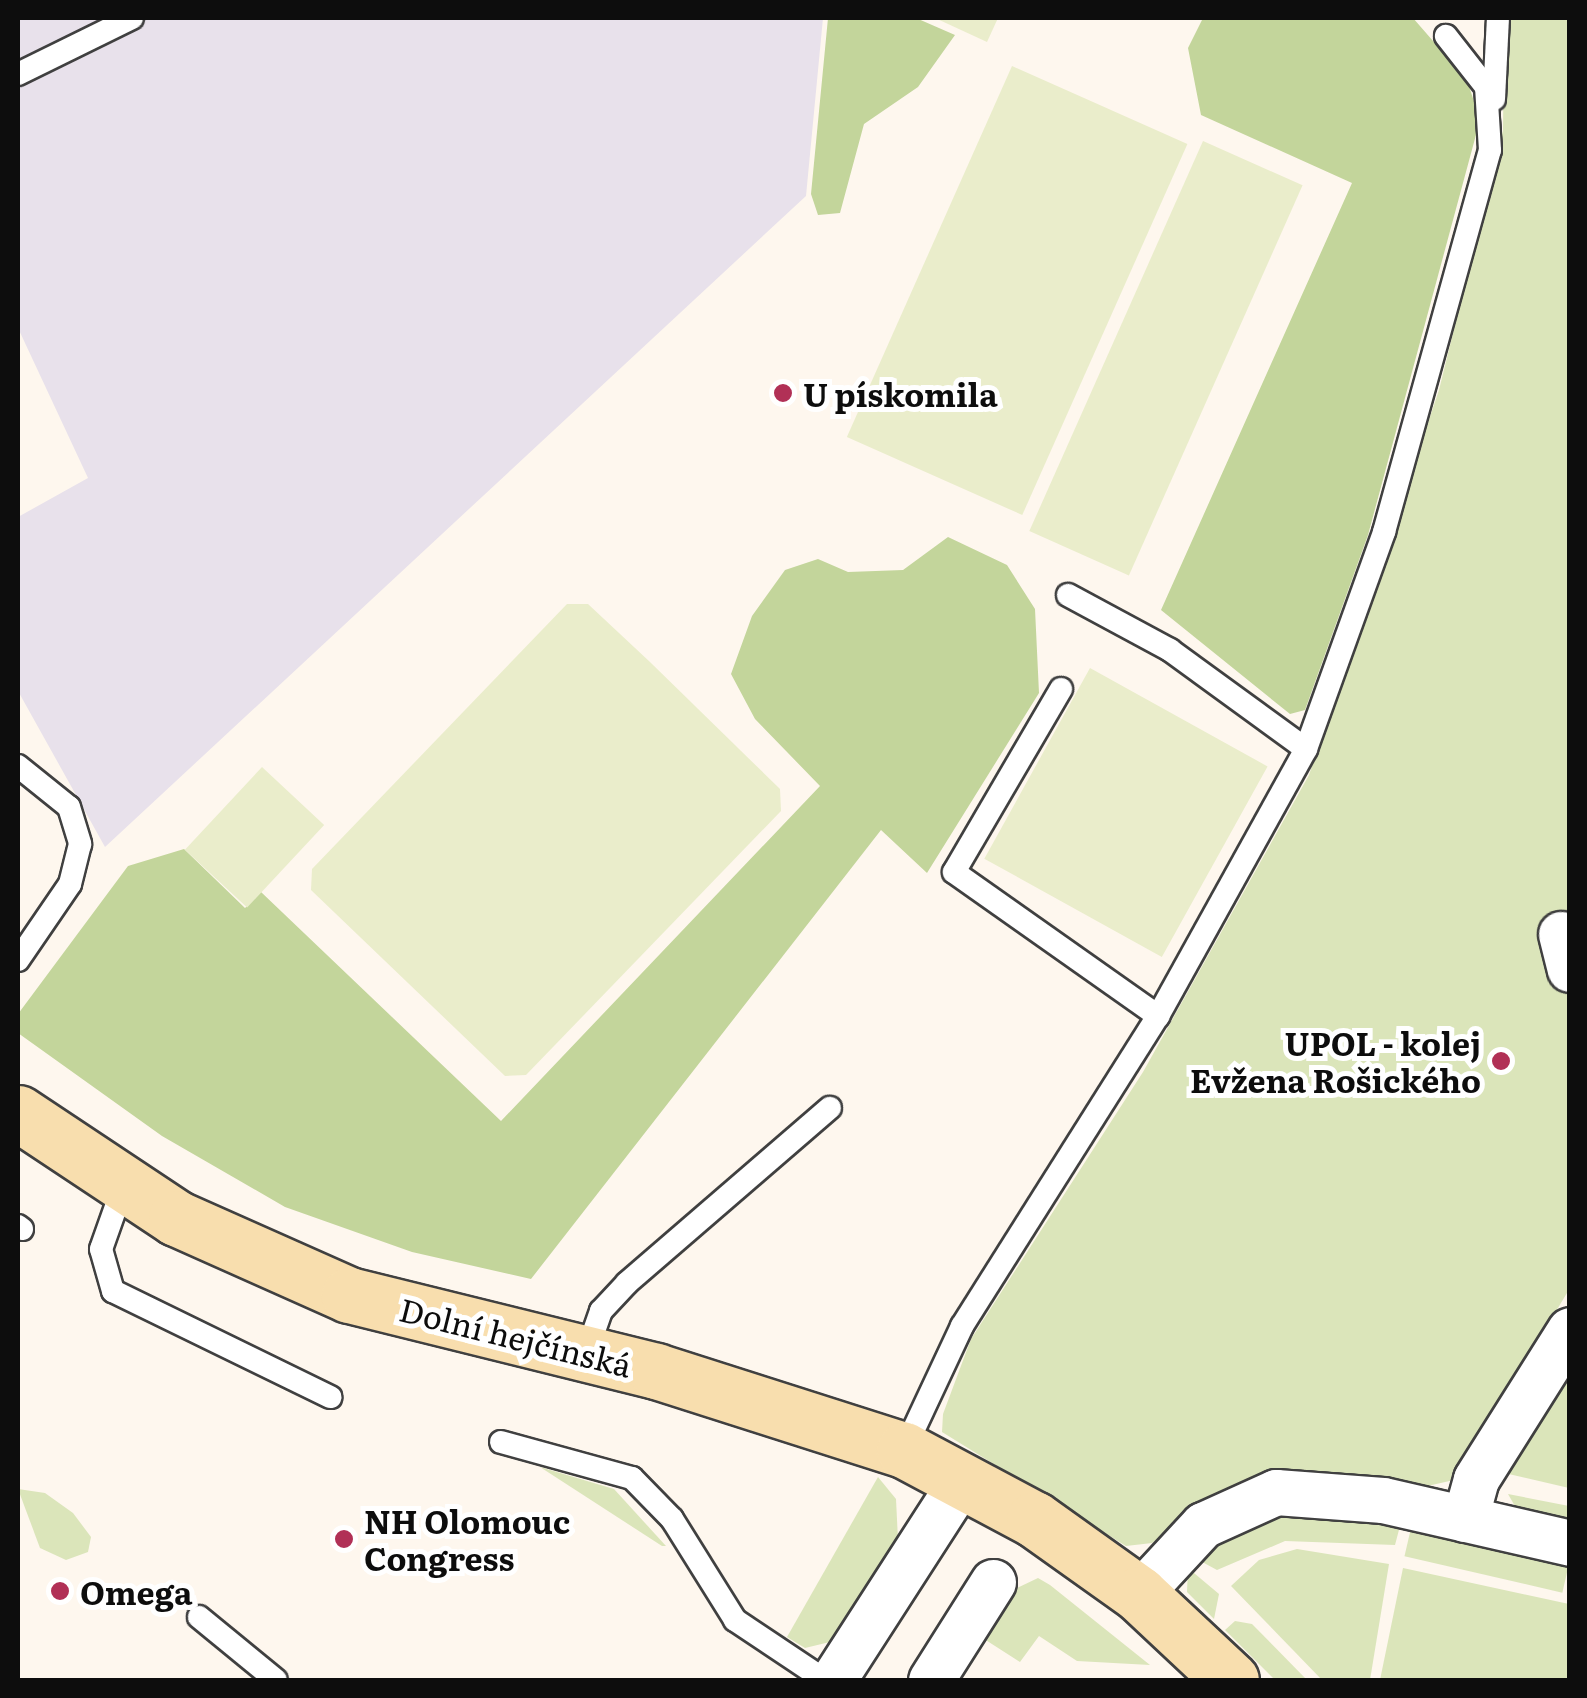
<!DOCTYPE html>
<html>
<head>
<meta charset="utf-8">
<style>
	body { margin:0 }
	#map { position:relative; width:1587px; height:1698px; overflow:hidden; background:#fef7ee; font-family:Literata,serif }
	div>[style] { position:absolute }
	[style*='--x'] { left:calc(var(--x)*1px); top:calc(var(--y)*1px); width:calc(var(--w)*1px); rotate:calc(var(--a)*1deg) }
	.industrial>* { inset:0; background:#e8e1eb }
	.green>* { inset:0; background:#dbe5ba; transform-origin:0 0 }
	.forest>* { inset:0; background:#c3d59b }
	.pitch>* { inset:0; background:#eaedcb; transform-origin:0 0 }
	.roads { filter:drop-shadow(2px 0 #404040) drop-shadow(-2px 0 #404040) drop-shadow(0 2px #404040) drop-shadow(0 -2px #404040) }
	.lane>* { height:22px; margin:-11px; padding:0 11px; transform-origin:11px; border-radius:11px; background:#fff }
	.street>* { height:45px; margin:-22.5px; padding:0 22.5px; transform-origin:22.5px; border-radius:22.5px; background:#fff }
	.secondary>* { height:55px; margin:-27.5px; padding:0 27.5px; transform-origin:27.5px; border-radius:27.5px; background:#f8deae }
	.dots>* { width:28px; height:28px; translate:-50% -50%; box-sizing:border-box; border:5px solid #fff; border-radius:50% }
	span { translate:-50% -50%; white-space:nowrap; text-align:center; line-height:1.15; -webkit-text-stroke:10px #fff; paint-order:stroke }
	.poi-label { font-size:32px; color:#0d0d0d; font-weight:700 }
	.left { translate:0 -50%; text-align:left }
	.right { translate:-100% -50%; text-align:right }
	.street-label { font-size:32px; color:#0d0d0d }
	.frame { position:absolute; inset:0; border:20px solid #0d0d0d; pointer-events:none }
</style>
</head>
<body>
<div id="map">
	<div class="industrial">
		<div style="clip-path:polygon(18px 18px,823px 18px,806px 196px,105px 847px,18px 691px,18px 517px,88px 478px,18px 328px)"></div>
	</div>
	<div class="green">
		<div style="clip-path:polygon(1504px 18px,1569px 18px,1570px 1288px,1454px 1480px,1423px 1487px,1274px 1472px,1224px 1489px,1152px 1543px,1126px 1546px,942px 1432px,943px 1414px,971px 1339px,1143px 1072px,1309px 775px,1439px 390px,1503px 130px)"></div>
		<div style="clip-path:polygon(1569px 1347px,1569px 1488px,1500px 1472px)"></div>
		<div style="clip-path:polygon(540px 1467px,614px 1489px,666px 1546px,662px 1546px)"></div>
		<div style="clip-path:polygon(878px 1477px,896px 1499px,898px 1540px,834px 1641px,805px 1648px,787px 1637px)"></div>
		<div style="clip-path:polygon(18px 1489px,45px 1493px,73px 1513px,91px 1537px,88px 1552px,66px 1560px,40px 1548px)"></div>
		<div style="clip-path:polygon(1508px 1494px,1569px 1506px,1569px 1524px,1516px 1508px)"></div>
		<div style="clip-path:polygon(1332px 1513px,1400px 1526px,1395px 1545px,1285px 1541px,1217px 1570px,1193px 1557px,1264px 1515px)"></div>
		<div style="left:1411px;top:1528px;width:162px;height:29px;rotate:13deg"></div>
		<div style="clip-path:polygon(1297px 1549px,1389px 1564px,1370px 1680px,1322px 1680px,1231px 1586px,1259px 1560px)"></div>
		<div style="clip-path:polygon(1188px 1568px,1219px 1594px,1214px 1619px,1187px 1592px)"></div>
		<div style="clip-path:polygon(1403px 1568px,1569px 1604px,1569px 1680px,1380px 1680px)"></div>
		<div style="clip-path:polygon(1038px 1578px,1050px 1585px,1150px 1665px,1077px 1661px,1039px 1636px,1020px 1662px,981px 1637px,1015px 1589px)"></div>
		<div style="clip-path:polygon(1235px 1621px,1252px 1624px,1307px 1680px,1275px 1680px,1225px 1630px)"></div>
	</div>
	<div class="forest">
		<div style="clip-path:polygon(828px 18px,916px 18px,955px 35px,918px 87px,864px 124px,840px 213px,818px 215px,811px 194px)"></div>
		<div style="clip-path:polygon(1203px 18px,1413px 18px,1467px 80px,1480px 120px,1368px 535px,1305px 710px,1290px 714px,1161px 610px,1352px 183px,1201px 115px,1188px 48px)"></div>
		<div style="clip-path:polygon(948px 537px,1007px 565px,1035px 609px,1039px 693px,927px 873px,881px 830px,531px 1279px,412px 1252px,285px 1207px,162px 1136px,18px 1033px,18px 1014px,128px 866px,184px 849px,245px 908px,261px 892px,501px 1121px,820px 786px,755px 719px,731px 674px,752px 616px,785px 570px,818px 559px,848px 572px,903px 570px)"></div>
	</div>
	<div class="pitch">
		<div style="clip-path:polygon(935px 18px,998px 18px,987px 42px)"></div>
		<div style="left:1012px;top:66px;width:192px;height:406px;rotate:24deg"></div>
		<div style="left:1203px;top:141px;width:109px;height:427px;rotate:24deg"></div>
		<div style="clip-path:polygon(567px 604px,588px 604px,650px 662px,780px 789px,781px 811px,526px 1075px,505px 1076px,311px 890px,312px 869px)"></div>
		<div style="left:1090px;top:668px;width:203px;height:218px;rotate:29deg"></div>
		<div style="left:262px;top:767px;width:85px;height:113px;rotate:43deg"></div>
	</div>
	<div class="roads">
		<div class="lane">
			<div style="--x:18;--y:74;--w:127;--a:-26.2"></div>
			<div style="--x:1494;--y:99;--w:81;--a:-87.2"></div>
			<div style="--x:1068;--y:595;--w:116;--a:28.3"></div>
			<div style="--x:1170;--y:650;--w:168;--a:36.1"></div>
			<div style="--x:1061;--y:689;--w:212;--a:120.3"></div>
			<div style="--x:954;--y:872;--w:250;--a:35.2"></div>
			<div style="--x:18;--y:766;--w:65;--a:38.8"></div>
			<div style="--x:69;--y:807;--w:39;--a:73"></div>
			<div style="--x:80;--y:844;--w:41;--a:104"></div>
			<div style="--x:70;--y:884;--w:92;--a:124.4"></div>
			<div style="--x:123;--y:1187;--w:66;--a:109.5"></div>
			<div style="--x:101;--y:1249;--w:44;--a:74.1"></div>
			<div style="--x:113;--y:1291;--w:242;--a:26"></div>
			<div style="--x:18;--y:1226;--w:5;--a:37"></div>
			<div style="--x:586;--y:1354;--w:46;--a:-70.8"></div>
			<div style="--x:601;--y:1311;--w:38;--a:-47"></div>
			<div style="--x:627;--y:1283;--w:268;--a:-40.8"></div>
			<div style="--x:501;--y:1442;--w:136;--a:15.4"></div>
			<div style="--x:632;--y:1478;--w:57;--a:45.7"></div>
			<div style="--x:672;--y:1519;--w:119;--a:58"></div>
			<div style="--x:735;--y:1620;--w:108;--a:33.7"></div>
			<div style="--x:904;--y:1450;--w:137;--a:-64.9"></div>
			<div style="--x:962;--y:1326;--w:367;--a:-57.7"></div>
			<div style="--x:1158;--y:1016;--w:305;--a:-61"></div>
			<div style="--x:1306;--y:749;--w:231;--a:-70.2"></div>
			<div style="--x:1384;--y:532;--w:396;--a:-74.5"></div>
			<div style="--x:1490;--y:150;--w:63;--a:-93.6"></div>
			<div style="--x:1486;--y:87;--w:65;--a:-128.1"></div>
			<div style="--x:199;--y:1617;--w:99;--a:39.3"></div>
		</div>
		<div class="street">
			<div style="--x:1561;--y:934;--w:36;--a:76"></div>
			<div style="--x:1465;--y:1519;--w:41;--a:-74.6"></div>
			<div style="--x:1476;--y:1479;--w:176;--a:-57.8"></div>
			<div style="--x:1139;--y:1594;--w:94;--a:-47.2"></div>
			<div style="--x:1203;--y:1525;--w:80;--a:-24.3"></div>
			<div style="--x:1276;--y:1492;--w:107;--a:4.3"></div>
			<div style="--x:1383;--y:1500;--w:192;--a:12.9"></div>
			<div style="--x:833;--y:1680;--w:240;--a:-57.2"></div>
			<div style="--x:931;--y:1680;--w:116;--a:-57.7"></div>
		</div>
		<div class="secondary">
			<div style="--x:18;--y:1113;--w:190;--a:33.6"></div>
			<div style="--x:176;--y:1218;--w:189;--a:24"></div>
			<div style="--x:349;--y:1295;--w:316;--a:13.9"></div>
			<div style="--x:656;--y:1371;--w:260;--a:17.7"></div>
			<div style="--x:904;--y:1450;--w:147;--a:28"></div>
			<div style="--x:1034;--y:1519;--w:129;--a:35.5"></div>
			<div style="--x:1139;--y:1594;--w:126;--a:43.1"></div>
		</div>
	</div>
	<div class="dots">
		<div style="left:783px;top:393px;background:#b13056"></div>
		<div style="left:1501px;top:1061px;background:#b13056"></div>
		<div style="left:344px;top:1539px;background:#b13056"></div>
		<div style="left:60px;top:1591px;background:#b13056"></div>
	</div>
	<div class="poi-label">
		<span class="left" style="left:803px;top:393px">U pískomila</span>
		<span class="right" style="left:1481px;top:1061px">UPOL - kolej<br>Evžena Rošického</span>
		<span class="left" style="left:364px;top:1539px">NH Olomouc<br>Congress</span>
		<span class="left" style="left:80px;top:1591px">Omega</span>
	</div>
	<div class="street-label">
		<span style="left:516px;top:1336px;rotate:14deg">Dolní hejčínská</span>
	</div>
	<div class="frame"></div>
</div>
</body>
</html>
